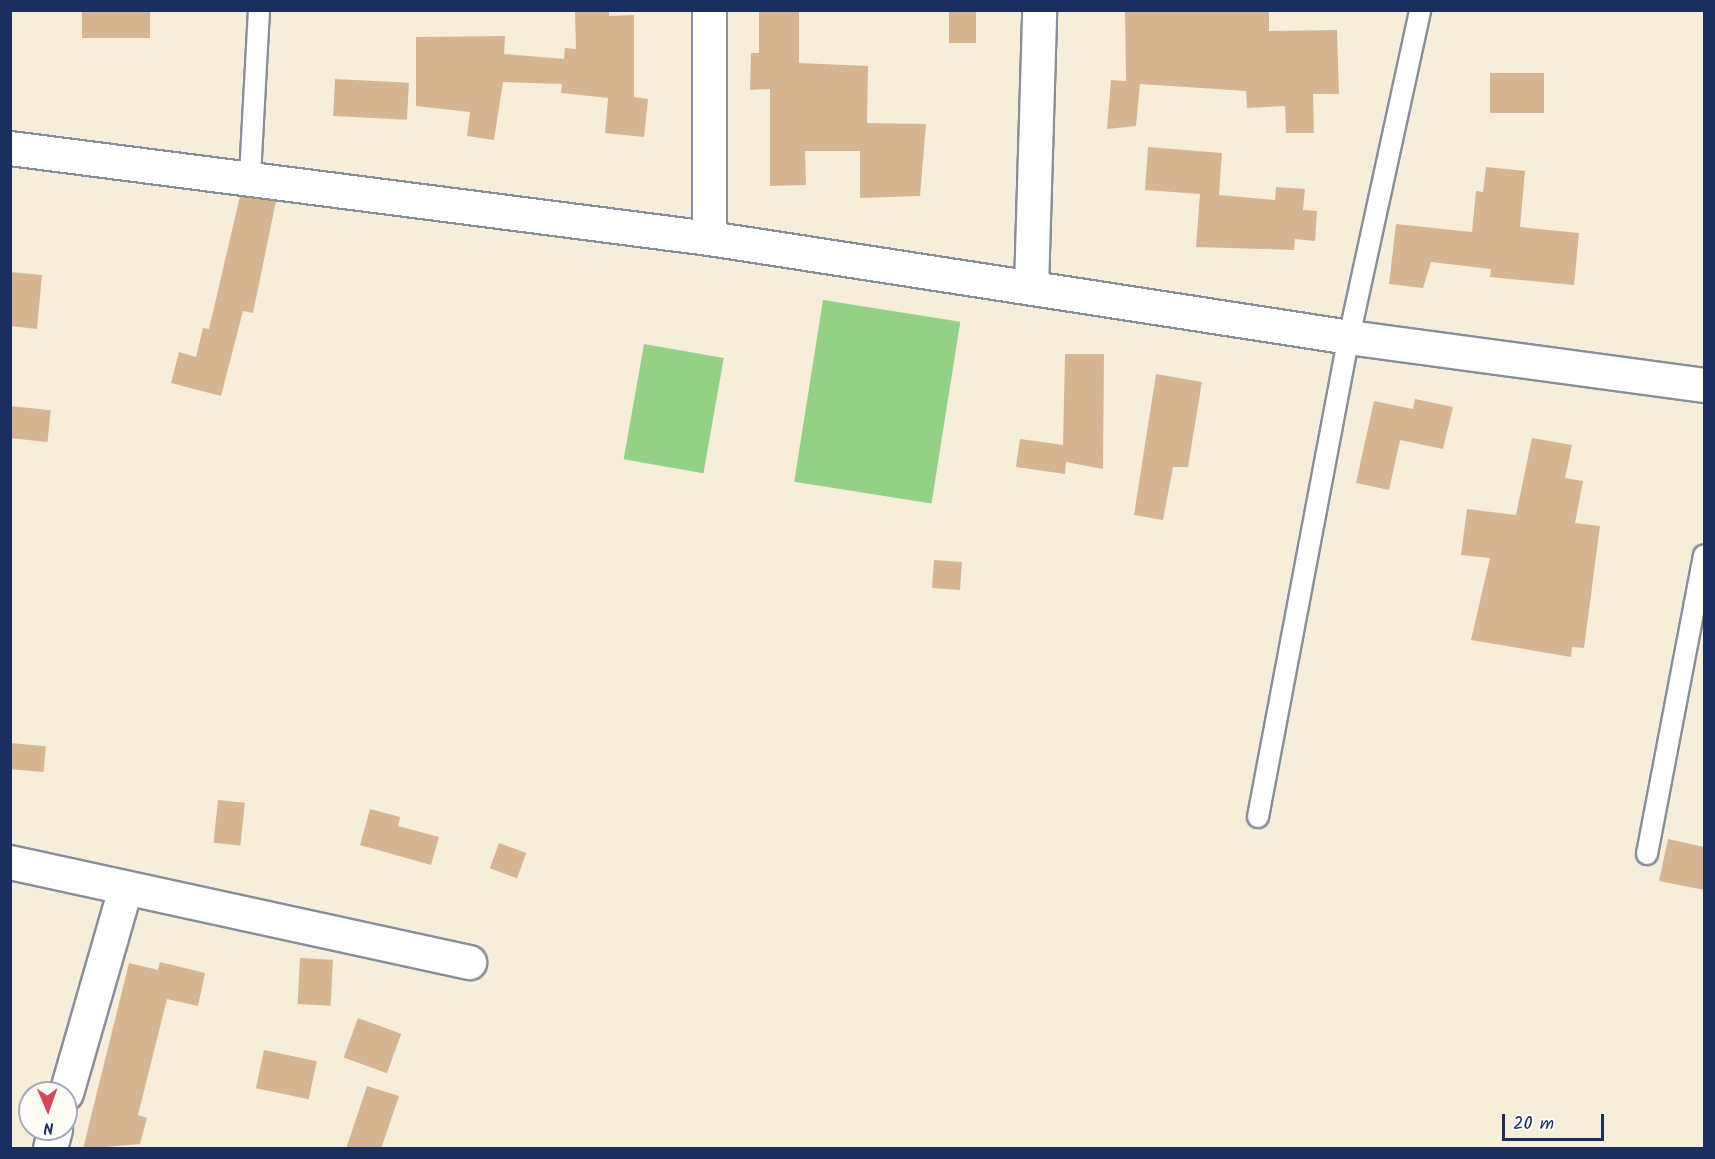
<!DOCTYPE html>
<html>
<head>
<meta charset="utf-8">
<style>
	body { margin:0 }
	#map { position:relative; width:1715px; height:1159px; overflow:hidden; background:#f6eedb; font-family:Kalam,sans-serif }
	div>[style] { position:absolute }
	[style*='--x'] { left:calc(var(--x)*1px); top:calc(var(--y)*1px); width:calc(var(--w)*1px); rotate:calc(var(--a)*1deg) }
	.green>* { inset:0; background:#94d186; transform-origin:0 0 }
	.building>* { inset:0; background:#d6b593; transform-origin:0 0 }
	.roads { filter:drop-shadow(2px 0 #888e9c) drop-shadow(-2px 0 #888e9c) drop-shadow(0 2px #888e9c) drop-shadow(0 -2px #888e9c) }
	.lane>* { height:20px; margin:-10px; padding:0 10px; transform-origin:10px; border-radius:10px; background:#fff }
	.street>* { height:33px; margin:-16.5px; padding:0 16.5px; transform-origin:16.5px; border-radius:16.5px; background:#fff }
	span { translate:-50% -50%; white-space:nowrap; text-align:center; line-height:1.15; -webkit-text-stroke:4.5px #fdfcf7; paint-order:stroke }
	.frame { position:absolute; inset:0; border:12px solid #1b2f5e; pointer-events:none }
	.north { position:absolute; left:18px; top:1081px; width:60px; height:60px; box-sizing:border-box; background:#fdfcf7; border:2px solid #a3aaba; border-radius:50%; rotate:178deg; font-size:16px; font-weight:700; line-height:24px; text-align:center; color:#1b2f5e }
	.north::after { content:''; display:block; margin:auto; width:21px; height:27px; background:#d1495b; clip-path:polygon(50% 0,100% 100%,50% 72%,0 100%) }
	.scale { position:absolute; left:1502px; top:1114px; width:102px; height:27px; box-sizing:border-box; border:3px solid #1b2f5e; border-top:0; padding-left:8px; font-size:18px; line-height:21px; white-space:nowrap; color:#1b2f5e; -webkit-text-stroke:4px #fdfcf7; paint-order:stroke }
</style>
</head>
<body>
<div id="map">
	<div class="green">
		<div style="left:823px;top:300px;width:139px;height:184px;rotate:9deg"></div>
		<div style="left:644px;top:344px;width:81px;height:117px;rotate:10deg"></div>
	</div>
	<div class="building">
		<div style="left:82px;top:10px;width:68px;height:28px"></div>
		<div style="clip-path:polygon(759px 10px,799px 10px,799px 63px,868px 66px,867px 123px,926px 124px,920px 196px,860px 198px,860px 151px,805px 151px,806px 185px,770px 186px,770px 89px,750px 90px,751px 53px,759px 53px)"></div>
		<div style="left:949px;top:10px;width:27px;height:33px"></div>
		<div style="clip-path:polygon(1125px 10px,1269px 10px,1269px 31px,1337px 30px,1339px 94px,1313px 94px,1314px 133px,1286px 133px,1285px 106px,1247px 108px,1246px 91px,1140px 84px,1136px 126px,1107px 129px,1111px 80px,1126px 81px)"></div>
		<div style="clip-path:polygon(609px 11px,609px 16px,634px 15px,634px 97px,648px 99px,644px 137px,605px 133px,608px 98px,561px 93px,562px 84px,503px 82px,494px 140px,467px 136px,470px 112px,416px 106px,416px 37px,505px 36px,504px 54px,564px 59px,565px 48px,576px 49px,575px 12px)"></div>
		<div style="left:1490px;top:73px;width:54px;height:40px"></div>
		<div style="left:335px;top:79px;width:74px;height:37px;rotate:3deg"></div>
		<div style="clip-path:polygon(1148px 147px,1222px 153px,1219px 195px,1275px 200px,1276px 187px,1305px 189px,1303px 210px,1317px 211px,1315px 241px,1295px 239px,1294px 250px,1196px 247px,1200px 194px,1145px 190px)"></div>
		<div style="clip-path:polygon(1486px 167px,1525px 171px,1520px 227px,1579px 233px,1574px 285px,1490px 277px,1491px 269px,1431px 262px,1423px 288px,1389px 284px,1396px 224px,1472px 232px,1476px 191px,1483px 192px)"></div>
		<div style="clip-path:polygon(240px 196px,276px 201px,253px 313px,243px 311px,221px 396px,171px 383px,179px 352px,196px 357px,203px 328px,209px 329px)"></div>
		<div style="clip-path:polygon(10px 272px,42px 275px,37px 329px,10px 326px)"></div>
		<div style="clip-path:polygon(1065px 354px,1104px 354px,1103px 469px,1066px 462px,1065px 474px,1016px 467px,1020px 439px,1063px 445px)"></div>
		<div style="clip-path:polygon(1156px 374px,1202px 382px,1188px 467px,1173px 467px,1163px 520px,1134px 515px)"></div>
		<div style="clip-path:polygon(1415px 399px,1453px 407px,1443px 449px,1400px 440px,1389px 490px,1356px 483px,1374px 401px,1413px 409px)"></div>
		<div style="left:10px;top:406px;width:41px;height:32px;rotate:6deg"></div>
		<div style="clip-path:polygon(1532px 438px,1572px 445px,1565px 478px,1583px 481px,1575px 523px,1600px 526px,1584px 648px,1572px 647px,1571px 657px,1471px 640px,1490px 558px,1461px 555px,1467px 509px,1516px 515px)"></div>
		<div style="left:934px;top:560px;width:28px;height:28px;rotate:4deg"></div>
		<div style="left:10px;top:743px;width:36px;height:26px;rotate:5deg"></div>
		<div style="left:218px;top:800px;width:27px;height:43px;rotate:6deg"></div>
		<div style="clip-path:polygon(370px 809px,400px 817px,398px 826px,439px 837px,431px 865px,360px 845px)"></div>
		<div style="clip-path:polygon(1668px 839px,1704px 847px,1704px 890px,1659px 881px)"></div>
		<div style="left:499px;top:843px;width:29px;height:27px;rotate:20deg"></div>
		<div style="left:300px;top:958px;width:33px;height:46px;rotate:3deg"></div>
		<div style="clip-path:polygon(160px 962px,205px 973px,198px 1006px,167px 999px,138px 1115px,147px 1118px,140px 1144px,83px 1149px,129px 963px,158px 970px)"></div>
		<div style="left:358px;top:1018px;width:46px;height:42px;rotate:20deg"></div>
		<div style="left:264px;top:1050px;width:54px;height:39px;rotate:12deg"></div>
		<div style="clip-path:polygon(367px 1086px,399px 1096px,381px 1149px,346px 1149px)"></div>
	</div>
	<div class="roads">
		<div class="lane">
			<div style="--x:250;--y:176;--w:166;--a:-86.9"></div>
			<div style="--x:1258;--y:817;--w:489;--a:-79.3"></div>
			<div style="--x:1349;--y:337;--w:335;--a:-77.7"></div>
			<div style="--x:1647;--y:854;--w:304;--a:-79.2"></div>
		</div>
		<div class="street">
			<div style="--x:10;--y:148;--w:705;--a:7.34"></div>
			<div style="--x:709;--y:238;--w:648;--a:8.79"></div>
			<div style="--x:1349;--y:337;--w:358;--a:7.7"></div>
			<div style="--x:709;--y:238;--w:228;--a:-90"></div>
			<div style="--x:1031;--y:287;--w:277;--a:-88.3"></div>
			<div style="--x:10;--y:862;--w:470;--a:12.3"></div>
			<div style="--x:66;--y:1093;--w:212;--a:-73.9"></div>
			<div style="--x:50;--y:1148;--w:20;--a:-75"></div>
		</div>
	</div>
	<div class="frame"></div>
	<div class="north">N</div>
	<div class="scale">20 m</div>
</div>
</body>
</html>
